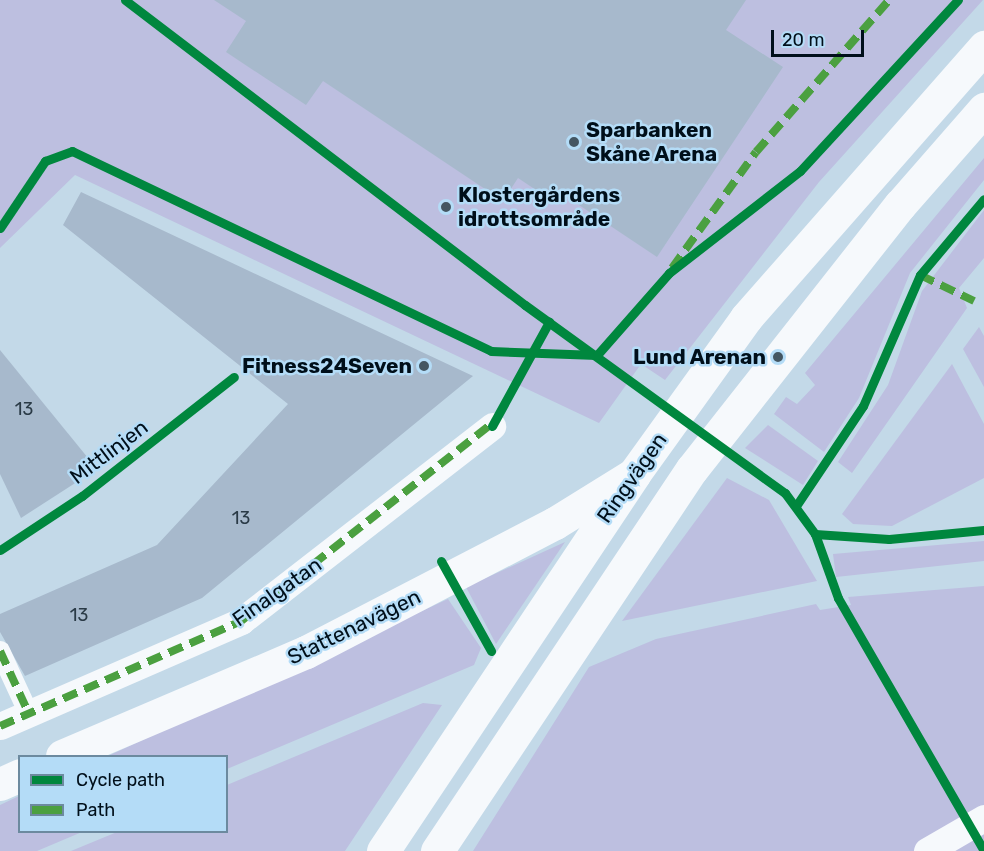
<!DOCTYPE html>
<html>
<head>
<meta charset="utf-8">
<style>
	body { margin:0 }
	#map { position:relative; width:984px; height:851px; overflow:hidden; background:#c3d9e8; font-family:Rubik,sans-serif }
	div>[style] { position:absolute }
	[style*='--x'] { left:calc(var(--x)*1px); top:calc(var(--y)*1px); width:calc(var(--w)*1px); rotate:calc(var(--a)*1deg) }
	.green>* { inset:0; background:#bdbfe0 }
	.building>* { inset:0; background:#a7b9cc }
	.pedestrian>* { height:20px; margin:-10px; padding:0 10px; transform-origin:10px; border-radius:10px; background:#f6f9fc }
	.minor>* { height:27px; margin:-13.5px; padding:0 13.5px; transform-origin:13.5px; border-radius:13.5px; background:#f6f9fc }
	.tertiary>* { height:33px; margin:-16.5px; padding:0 16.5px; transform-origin:16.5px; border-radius:16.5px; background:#f6f9fc }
	.secondary>* { height:33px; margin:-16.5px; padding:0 16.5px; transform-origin:16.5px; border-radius:16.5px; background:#f6f9fc }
	.quiet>* { height:8px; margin-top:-4px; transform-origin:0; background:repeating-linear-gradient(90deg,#4ba040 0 15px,transparent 0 23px) }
	.cycleway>* { height:9px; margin:-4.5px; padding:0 4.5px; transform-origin:4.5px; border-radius:4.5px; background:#00873e }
	.dots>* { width:16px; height:16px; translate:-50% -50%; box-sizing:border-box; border:3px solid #b4dcf7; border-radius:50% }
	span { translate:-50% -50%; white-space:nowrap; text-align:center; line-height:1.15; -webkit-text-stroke:5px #b4dcf7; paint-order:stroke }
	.number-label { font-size:18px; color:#2a3a46 }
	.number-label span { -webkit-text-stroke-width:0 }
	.poi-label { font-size:21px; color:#000f1a; font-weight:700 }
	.left { translate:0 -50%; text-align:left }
	.right { translate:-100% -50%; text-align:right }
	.street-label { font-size:21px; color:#000f1a }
	.legend { position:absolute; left:18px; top:755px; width:210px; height:78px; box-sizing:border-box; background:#b4dcf7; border:2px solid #6c8a9f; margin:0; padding:8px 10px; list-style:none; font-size:18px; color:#000f1a }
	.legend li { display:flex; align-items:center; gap:12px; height:30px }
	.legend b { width:30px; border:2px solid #6c8a9f }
	.scale { position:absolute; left:771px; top:30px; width:93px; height:27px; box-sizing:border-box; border:3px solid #000f1a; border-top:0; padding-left:8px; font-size:18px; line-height:21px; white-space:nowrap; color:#000f1a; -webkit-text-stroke:4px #b4dcf7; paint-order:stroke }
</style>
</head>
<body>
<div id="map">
	<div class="green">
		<div style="clip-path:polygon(0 0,983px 0,819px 182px,665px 380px,641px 364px,599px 423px,75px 175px,0 248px)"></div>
		<div style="clip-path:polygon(984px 158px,984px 180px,910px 273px,859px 398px,824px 452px,774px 414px,786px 397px,797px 404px,815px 385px,805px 373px)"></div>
		<div style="clip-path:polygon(984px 210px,984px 258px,959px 288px,967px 308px,852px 473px,838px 462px,888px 385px,922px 291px)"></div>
		<div style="clip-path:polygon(979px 327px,984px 336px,984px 387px,963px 349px)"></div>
		<div style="clip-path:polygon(952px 364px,984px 424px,984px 478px,892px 526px,853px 524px,842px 514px)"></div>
		<div style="clip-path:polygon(768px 425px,818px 461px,803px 485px,745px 448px)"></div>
		<div style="clip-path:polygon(727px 478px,769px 500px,817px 581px,622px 621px)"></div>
		<div style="clip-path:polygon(984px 541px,984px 561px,836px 577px,833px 554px)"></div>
		<div style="clip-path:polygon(565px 542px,496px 644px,466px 587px)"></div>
		<div style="clip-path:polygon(984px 586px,984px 851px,473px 851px,589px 667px,656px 639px,816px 604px,820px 610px,851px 605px,848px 597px)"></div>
		<div style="clip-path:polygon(448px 599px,481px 648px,474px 665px,227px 769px,226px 756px,108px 756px)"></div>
		<div style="clip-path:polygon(423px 703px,442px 705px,345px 851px,71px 851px,117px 832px,226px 832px,227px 785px)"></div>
		<div style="clip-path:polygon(19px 796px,20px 832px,82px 832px,37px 851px,0 851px,0 805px)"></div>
	</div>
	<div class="building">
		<div style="clip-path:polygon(214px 0,746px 0,726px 30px,783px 67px,657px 257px,561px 193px,554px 202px,518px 178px,503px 201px,323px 81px,306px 105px,226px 52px,246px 21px)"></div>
		<div style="clip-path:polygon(81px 192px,473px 376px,202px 598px,25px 676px,0 632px,0 614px,157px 545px,288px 404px,63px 225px)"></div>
		<div style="clip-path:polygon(0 350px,97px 469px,21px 518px,0 474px)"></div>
	</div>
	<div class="pedestrian">
		<div style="--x:0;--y:651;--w:69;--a:65.3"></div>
	</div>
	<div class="minor">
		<div style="--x:0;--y:726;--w:263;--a:-23.5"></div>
		<div style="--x:241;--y:621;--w:318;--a:-37.8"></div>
		<div style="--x:927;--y:851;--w:66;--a:-30.1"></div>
	</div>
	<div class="tertiary">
		<div style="--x:62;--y:756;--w:265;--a:-23.1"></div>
		<div style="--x:306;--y:652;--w:280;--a:-27.4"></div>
		<div style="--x:555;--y:523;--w:93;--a:-31.8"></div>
		<div style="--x:0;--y:784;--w:22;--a:-24"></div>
	</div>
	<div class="secondary">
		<div style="--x:383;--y:851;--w:453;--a:-56.3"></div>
		<div style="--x:634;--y:474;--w:192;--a:-54.3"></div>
		<div style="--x:746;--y:318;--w:361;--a:-48.7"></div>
		<div style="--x:437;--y:851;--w:459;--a:-56.3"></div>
		<div style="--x:692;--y:469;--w:336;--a:-51.8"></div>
		<div style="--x:900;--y:205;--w:128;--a:-48.8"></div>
	</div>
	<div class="quiet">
		<div style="--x:672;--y:268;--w:143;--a:-54.1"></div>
		<div style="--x:756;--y:152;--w:202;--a:-48.8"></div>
		<div style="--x:920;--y:275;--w:60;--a:25.7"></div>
		<div style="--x:0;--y:651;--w:69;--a:65.3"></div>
		<div style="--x:0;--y:726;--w:263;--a:-23.5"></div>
		<div style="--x:241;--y:621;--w:322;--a:-38.2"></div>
	</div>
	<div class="cycleway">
		<div style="--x:125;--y:0;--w:503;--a:37.33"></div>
		<div style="--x:525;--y:305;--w:321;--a:35.9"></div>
		<div style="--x:785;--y:493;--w:51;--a:53.8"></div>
		<div style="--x:815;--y:534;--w:68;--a:70.2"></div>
		<div style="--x:838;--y:598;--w:292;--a:60"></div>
		<div style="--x:0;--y:228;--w:81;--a:-56.1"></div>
		<div style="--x:45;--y:161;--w:29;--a:-20"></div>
		<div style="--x:72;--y:151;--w:464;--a:25.5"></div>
		<div style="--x:491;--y:351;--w:106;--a:2.2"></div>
		<div style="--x:597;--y:355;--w:109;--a:-48.7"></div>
		<div style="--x:669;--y:273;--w:166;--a:-37.9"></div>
		<div style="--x:800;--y:171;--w:233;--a:-47.3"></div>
		<div style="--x:492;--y:426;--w:119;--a:-61.3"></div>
		<div style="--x:796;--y:506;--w:120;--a:-56.2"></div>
		<div style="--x:863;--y:406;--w:143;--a:-66.5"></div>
		<div style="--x:920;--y:275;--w:99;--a:-49.9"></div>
		<div style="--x:815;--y:534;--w:74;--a:3.9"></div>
		<div style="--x:889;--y:539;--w:95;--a:-5.4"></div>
		<div style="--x:0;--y:550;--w:98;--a:-33.4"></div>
		<div style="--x:82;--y:496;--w:193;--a:-38.1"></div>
		<div style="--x:441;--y:561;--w:103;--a:60.9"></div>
	</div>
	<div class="dots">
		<div style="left:574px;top:142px;background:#445662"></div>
		<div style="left:446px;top:207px;background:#445662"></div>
		<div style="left:778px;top:357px;background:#445662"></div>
		<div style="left:424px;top:366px;background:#445662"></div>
	</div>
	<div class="number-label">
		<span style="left:24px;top:409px">13</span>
		<span style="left:241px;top:518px">13</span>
		<span style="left:79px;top:615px">13</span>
	</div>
	<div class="poi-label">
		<span class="left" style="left:586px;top:142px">Sparbanken<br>Skåne Arena</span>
		<span class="left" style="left:458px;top:207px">Klostergårdens<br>idrottsområde</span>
		<span class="right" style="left:766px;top:357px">Lund Arenan</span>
		<span class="right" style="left:412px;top:366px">Fitness24Seven</span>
	</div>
	<div class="street-label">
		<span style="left:109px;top:452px;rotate:-37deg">Mittlinjen</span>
		<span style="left:632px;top:478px;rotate:-55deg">Ringvägen</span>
		<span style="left:277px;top:592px;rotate:-35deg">Finalgatan</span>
		<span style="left:354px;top:627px;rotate:-26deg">Stattenavägen</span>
	</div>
	<ul class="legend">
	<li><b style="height:8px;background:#00873e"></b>Cycle path</li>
	<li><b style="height:8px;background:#4ba040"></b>Path</li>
	</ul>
	<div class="scale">20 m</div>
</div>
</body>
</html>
